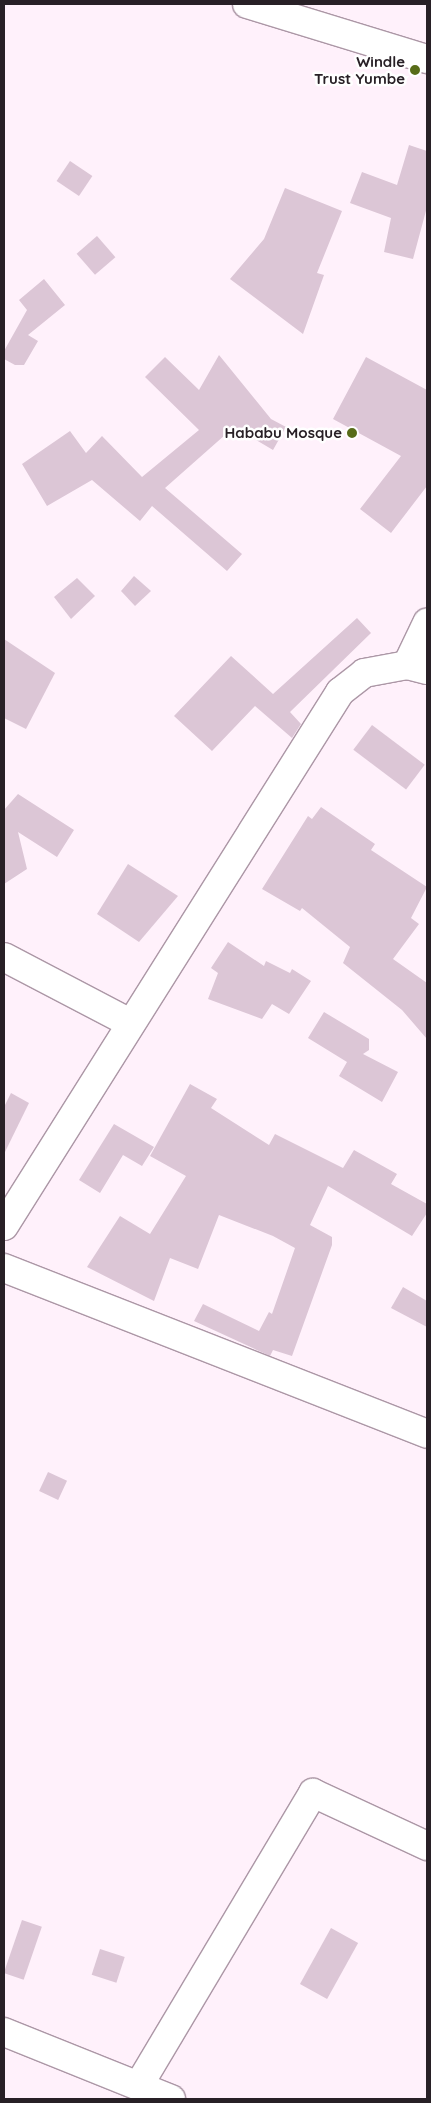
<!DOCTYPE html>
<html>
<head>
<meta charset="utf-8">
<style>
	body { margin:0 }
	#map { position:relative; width:431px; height:2103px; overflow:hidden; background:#fff1fb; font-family:Quicksand,sans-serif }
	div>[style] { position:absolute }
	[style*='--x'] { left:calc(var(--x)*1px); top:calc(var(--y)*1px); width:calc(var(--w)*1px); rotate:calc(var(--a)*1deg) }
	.building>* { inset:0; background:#dcc6d6; transform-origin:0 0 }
	.roads { filter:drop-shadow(1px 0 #ac97a6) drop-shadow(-1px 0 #ac97a6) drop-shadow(0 1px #ac97a6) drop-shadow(0 -1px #ac97a6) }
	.minor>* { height:28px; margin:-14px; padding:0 14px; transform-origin:14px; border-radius:14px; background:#fff }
	.dots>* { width:14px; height:14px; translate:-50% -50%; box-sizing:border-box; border:2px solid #fff; border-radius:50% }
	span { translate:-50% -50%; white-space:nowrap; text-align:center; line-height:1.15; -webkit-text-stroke:5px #fff; paint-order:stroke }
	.poi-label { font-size:15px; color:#282026; font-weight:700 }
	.right { translate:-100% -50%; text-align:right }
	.frame { position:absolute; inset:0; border:5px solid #282026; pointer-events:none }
</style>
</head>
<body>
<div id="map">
	<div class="building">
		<div style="clip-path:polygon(409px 145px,427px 151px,427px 207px,413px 259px,384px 252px,391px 218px,350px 203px,362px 172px,397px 185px)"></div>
		<div style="left:70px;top:161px;width:27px;height:24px;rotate:34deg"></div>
		<div style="clip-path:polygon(285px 188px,342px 211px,317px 273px,324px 275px,303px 334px,230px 279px,264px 239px)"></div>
		<div style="left:97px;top:236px;width:28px;height:27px;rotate:49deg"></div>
		<div style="clip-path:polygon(44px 279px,65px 305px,28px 335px,38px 341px,24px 365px,15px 365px,4px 359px,4px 351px,27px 310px,19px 300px)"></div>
		<div style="clip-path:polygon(219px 355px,271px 419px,286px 427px,273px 450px,234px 427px,165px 488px,242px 554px,227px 571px,152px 506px,140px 521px,92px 480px,47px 506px,22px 464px,70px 431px,86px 453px,102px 436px,142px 477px,199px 430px,145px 377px,165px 357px,199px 390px)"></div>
		<div style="clip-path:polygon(366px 357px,427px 390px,427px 486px,391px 533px,360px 509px,401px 456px,333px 419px)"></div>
		<div style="clip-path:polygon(134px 576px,151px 591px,135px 606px,121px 591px)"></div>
		<div style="clip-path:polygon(77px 578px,95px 596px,71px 619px,54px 597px)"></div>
		<div style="clip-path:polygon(357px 618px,371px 633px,290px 712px,301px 724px,292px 738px,255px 706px,212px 751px,174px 716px,231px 656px,273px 694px)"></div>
		<div style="clip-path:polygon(4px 639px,55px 673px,26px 729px,4px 718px)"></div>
		<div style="left:372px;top:725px;width:66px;height:31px;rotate:37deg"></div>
		<div style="clip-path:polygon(18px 794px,74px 830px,57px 857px,18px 832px,27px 869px,4px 884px,4px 810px)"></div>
		<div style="clip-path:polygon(321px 807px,375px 844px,371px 850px,427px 887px,411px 918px,419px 924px,393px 959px,427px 983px,427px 1039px,402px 1010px,343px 963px,350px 947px,302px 908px,300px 911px,262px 889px,308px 816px,312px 819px)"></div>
		<div style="clip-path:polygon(128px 864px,178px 896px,139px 942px,97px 914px)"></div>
		<div style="clip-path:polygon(228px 942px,264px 966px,266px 961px,290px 973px,292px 969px,311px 981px,289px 1014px,272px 1004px,262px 1019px,208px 999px,218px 973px,211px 968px)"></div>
		<div style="clip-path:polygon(324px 1012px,369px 1039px,369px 1050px,363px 1054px,398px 1072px,382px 1102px,339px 1076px,347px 1062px,308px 1038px)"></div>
		<div style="clip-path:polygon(190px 1084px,217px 1099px,211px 1108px,269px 1145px,275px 1134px,343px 1168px,354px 1150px,397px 1174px,391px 1184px,427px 1204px,427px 1213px,412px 1236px,328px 1186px,310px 1225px,332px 1237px,332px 1245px,292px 1356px,273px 1350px,270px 1356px,194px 1321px,203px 1304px,259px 1331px,269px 1312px,272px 1314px,295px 1248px,273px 1236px,219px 1215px,198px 1269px,170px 1258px,154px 1301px,87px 1267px,120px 1216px,150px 1234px,186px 1176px,150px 1156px)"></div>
		<div style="clip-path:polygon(11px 1093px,29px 1103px,4px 1154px,4px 1107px)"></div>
		<div style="clip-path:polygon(114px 1124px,154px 1147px,142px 1166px,123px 1155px,100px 1193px,79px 1180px)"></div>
		<div style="clip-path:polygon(403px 1287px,427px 1301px,427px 1327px,391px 1308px)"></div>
		<div style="left:48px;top:1472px;width:21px;height:21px;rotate:25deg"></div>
		<div style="left:22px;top:1920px;width:21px;height:56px;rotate:19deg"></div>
		<div style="left:331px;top:1928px;width:31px;height:64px;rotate:29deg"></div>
		<div style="left:100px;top:1949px;width:26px;height:27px;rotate:18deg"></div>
	</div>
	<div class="roads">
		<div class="minor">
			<div style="--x:247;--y:4;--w:188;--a:17"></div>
			<div style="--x:407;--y:665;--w:47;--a:-64.5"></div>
			<div style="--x:4;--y:957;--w:142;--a:27.6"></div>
			<div style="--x:4;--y:1226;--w:631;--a:-57.82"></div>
			<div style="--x:340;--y:692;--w:31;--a:-38"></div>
			<div style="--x:364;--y:673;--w:44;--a:-10.5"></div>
			<div style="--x:407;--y:665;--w:21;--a:14"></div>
			<div style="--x:4;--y:1268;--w:454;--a:21.4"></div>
			<div style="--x:4;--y:2032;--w:180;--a:21.9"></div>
			<div style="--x:139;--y:2085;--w:340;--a:-59.2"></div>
			<div style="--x:313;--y:1793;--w:126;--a:24.9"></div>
		</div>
	</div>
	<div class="dots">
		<div style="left:415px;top:70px;background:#586c19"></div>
		<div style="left:352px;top:433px;background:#586c19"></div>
	</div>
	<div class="poi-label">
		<span class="right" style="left:405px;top:70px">Windle<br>Trust Yumbe</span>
		<span class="right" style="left:342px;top:433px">Hababu Mosque</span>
	</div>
	<div class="frame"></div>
</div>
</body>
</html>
